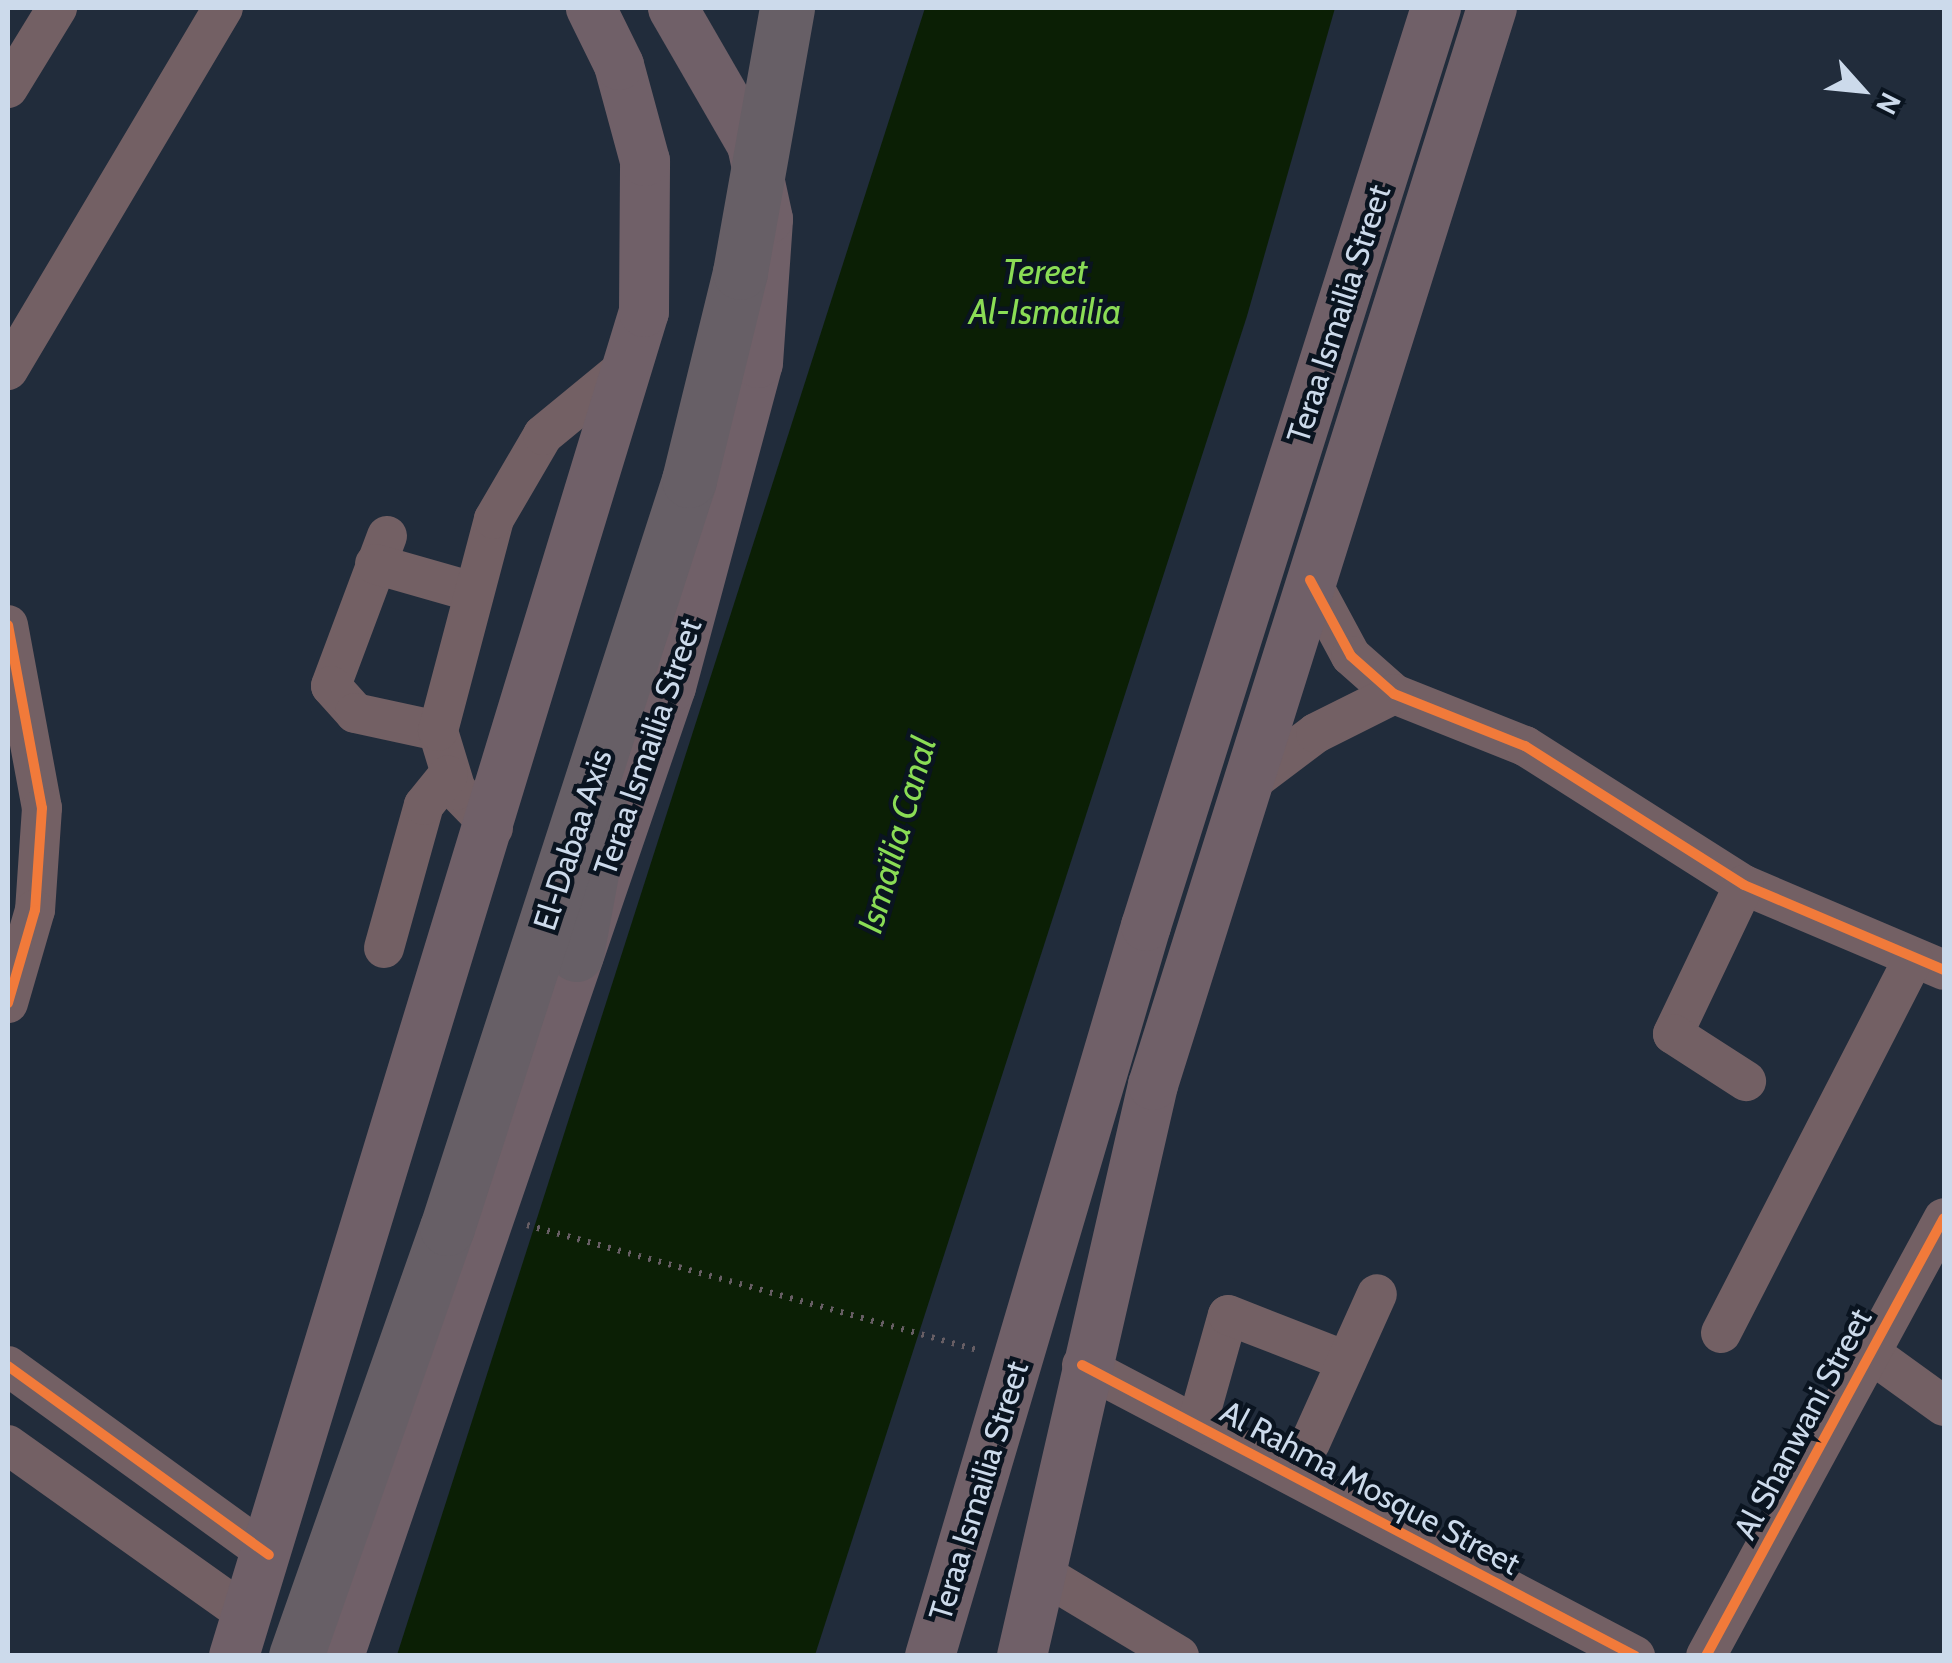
<!DOCTYPE html>
<html>
<head>
<meta charset="utf-8">
<style>
	body { margin:0 }
	#map { position:relative; width:1952px; height:1663px; overflow:hidden; background:#212c3b; font-family:Cabin,sans-serif }
	div>[style] { position:absolute }
	[style*='--x'] { left:calc(var(--x)*1px); top:calc(var(--y)*1px); width:calc(var(--w)*1px); rotate:calc(var(--a)*1deg) }
	.water>* { inset:0; background:#0b1f05 }
	.path>* { height:6px; margin-top:-3px; transform-origin:0; background:repeating-linear-gradient(90deg,#675e64 0 2.5px,transparent 0 10.5px) }
	.minor>* { height:40px; margin:-20px; padding:0 20px; transform-origin:20px; border-radius:20px; background:#736064 }
	.major>* { height:50px; margin:-25px; padding:0 25px; transform-origin:25px; border-radius:25px; background:#706068 }
	.highway>* { height:55px; margin:-27.5px; padding:0 27.5px; transform-origin:27.5px; border-radius:27.5px; background:#675f66 }
	.highway-bridge>* { height:55px; margin:-27.5px; padding:0 27.5px; transform-origin:27.5px; border-radius:27.5px; background:#675f66 }
	.cycleway>* { height:10px; margin:-5px; padding:0 5px; transform-origin:5px; border-radius:5px; background:#f17a3a }
	span { translate:-50% -50%; white-space:nowrap; text-align:center; line-height:1.15; -webkit-text-stroke:9px #0a1420; paint-order:stroke }
	.street-label { font-size:32px; color:#ccdaeb }
	.water-label { font-size:35px; color:#8adc55; font-style:italic }
	.frame { position:absolute; inset:0; border:10px solid #ccdaeb; pointer-events:none }
	.north { position:absolute; left:1812px; top:40px; width:100px; height:100px; -webkit-text-stroke:8px #0a1420; paint-order:stroke; rotate:117deg; font-size:28px; font-weight:700; line-height:40px; text-align:center; color:#ccdaeb }
	.north::after { content:''; display:block; margin:auto; width:35px; height:45px; background:#ccdaeb; clip-path:polygon(50% 0,100% 100%,50% 72%,0 100%) }
</style>
</head>
<body>
<div id="map">
	<div class="water">
		<div style="clip-path:polygon(925px 8px,1335px 8px,1247px 316px,815px 1655px,397px 1655px)"></div>
	</div>
	<div class="path">
		<div style="--x:527;--y:1225;--w:468;--a:15.5"></div>
	</div>
	<div class="minor">
		<div style="--x:8;--y:88;--w:94;--a:-58.5"></div>
		<div style="--x:8;--y:370;--w:421;--a:-59.3"></div>
		<div style="--x:387;--y:536;--w:160;--a:110.5"></div>
		<div style="--x:331;--y:686;--w:36;--a:48"></div>
		<div style="--x:355;--y:713;--w:85;--a:12.2"></div>
		<div style="--x:375;--y:564;--w:102;--a:15.9"></div>
		<div style="--x:1310;--y:580;--w:86;--a:61.7"></div>
		<div style="--x:1351;--y:656;--w:57;--a:41.5"></div>
		<div style="--x:1394;--y:694;--w:141;--a:21.7"></div>
		<div style="--x:1525;--y:746;--w:259;--a:32.4"></div>
		<div style="--x:1744;--y:885;--w:217;--a:23"></div>
		<div style="--x:8;--y:625;--w:186;--a:79.5"></div>
		<div style="--x:42;--y:808;--w:102;--a:93.9"></div>
		<div style="--x:35;--y:910;--w:97;--a:106.2"></div>
		<div style="--x:1247;--y:785;--w:86;--a:-37"></div>
		<div style="--x:1316;--y:733;--w:87;--a:-26.6"></div>
		<div style="--x:493;--y:828;--w:53;--a:-134.2"></div>
		<div style="--x:456;--y:790;--w:62;--a:-107"></div>
		<div style="--x:438;--y:731;--w:219;--a:-75.2"></div>
		<div style="--x:494;--y:519;--w:97;--a:-59.7"></div>
		<div style="--x:543;--y:435;--w:117;--a:-39.4"></div>
		<div style="--x:1744;--y:885;--w:165;--a:115.5"></div>
		<div style="--x:1673;--y:1034;--w:87;--a:32.8"></div>
		<div style="--x:384;--y:948;--w:148;--a:-74.4"></div>
		<div style="--x:424;--y:805;--w:38;--a:-51"></div>
		<div style="--x:1721;--y:1333;--w:420;--a:-62.8"></div>
		<div style="--x:1869;--y:1352;--w:92;--a:35.8"></div>
		<div style="--x:1082;--y:1365;--w:625;--a:27.75"></div>
		<div style="--x:8;--y:1366;--w:322;--a:35.9"></div>
		<div style="--x:1197;--y:1425;--w:114;--a:-74.3"></div>
		<div style="--x:1228;--y:1315;--w:127;--a:21.3"></div>
		<div style="--x:1310;--y:1443;--w:163;--a:-65.8"></div>
		<div style="--x:8;--y:1445;--w:293;--a:35.4"></div>
		<div style="--x:1041;--y:1573;--w:161;--a:31"></div>
		<div style="--x:1706;--y:1656;--w:498;--a:-61.5"></div>
	</div>
	<div class="major">
		<div style="--x:234;--y:1656;--w:1405;--a:-73.04"></div>
		<div style="--x:644;--y:312;--w:151;--a:-89.6"></div>
		<div style="--x:645;--y:161;--w:99;--a:-105.2"></div>
		<div style="--x:619;--y:65;--w:64;--a:-116.2"></div>
		<div style="--x:339;--y:1656;--w:1024;--a:-71.09"></div>
		<div style="--x:671;--y:687;--w:335;--a:-75"></div>
		<div style="--x:758;--y:363;--w:144;--a:-86"></div>
		<div style="--x:768;--y:219;--w:76;--a:-102.2"></div>
		<div style="--x:752;--y:145;--w:158;--a:-120"></div>
		<div style="--x:930;--y:1656;--w:761;--a:-73.52"></div>
		<div style="--x:1146;--y:926;--w:963;--a:-72.47"></div>
		<div style="--x:1022;--y:1656;--w:586;--a:-77.08"></div>
		<div style="--x:1153;--y:1085;--w:1129;--a:-72.53"></div>
	</div>
	<div class="highway">
		<div style="--x:576;--y:954;--w:142;--a:-79.5"></div>
	</div>
	<div class="highway-bridge">
		<div style="--x:296;--y:1656;--w:454;--a:-70.6"></div>
		<div style="--x:447;--y:1228;--w:786;--a:-72.07"></div>
		<div style="--x:689;--y:480;--w:214;--a:-76.2"></div>
		<div style="--x:740;--y:272;--w:268;--a:-79.9"></div>
	</div>
	<div class="cycleway">
		<div style="--x:1310;--y:580;--w:86;--a:61.7"></div>
		<div style="--x:1351;--y:656;--w:57;--a:41.5"></div>
		<div style="--x:1394;--y:694;--w:141;--a:21.7"></div>
		<div style="--x:1525;--y:746;--w:259;--a:32.4"></div>
		<div style="--x:1744;--y:885;--w:217;--a:23"></div>
		<div style="--x:8;--y:625;--w:186;--a:79.5"></div>
		<div style="--x:42;--y:808;--w:102;--a:93.9"></div>
		<div style="--x:35;--y:910;--w:97;--a:106.2"></div>
		<div style="--x:1082;--y:1365;--w:625;--a:27.75"></div>
		<div style="--x:8;--y:1366;--w:322;--a:35.9"></div>
		<div style="--x:1706;--y:1656;--w:498;--a:-61.5"></div>
	</div>
	<div class="street-label">
		<span style="left:1339px;top:314px;rotate:-72deg">Teraa Ismailia Street</span>
		<span style="left:648px;top:747px;rotate:-71deg">Teraa Ismailia Street</span>
		<span style="left:573px;top:840px;rotate:-72deg">El-Dabaa Axis</span>
		<span style="left:1803px;top:1424px;rotate:-62deg">Al Shanwani Street</span>
		<span style="left:1370px;top:1488px;rotate:28deg">Al Rahma Mosque Street</span>
		<span style="left:979px;top:1491px;rotate:-73deg">Teraa Ismailia Street</span>
	</div>
	<div class="water-label">
		<span style="left:1045px;top:292px">Tereet<br>Al-Ismailia</span>
		<span style="left:897px;top:835px;rotate:-74deg">Ismaïlia Canal</span>
	</div>
	<div class="frame"></div>
	<div class="north">N</div>
</div>
</body>
</html>
